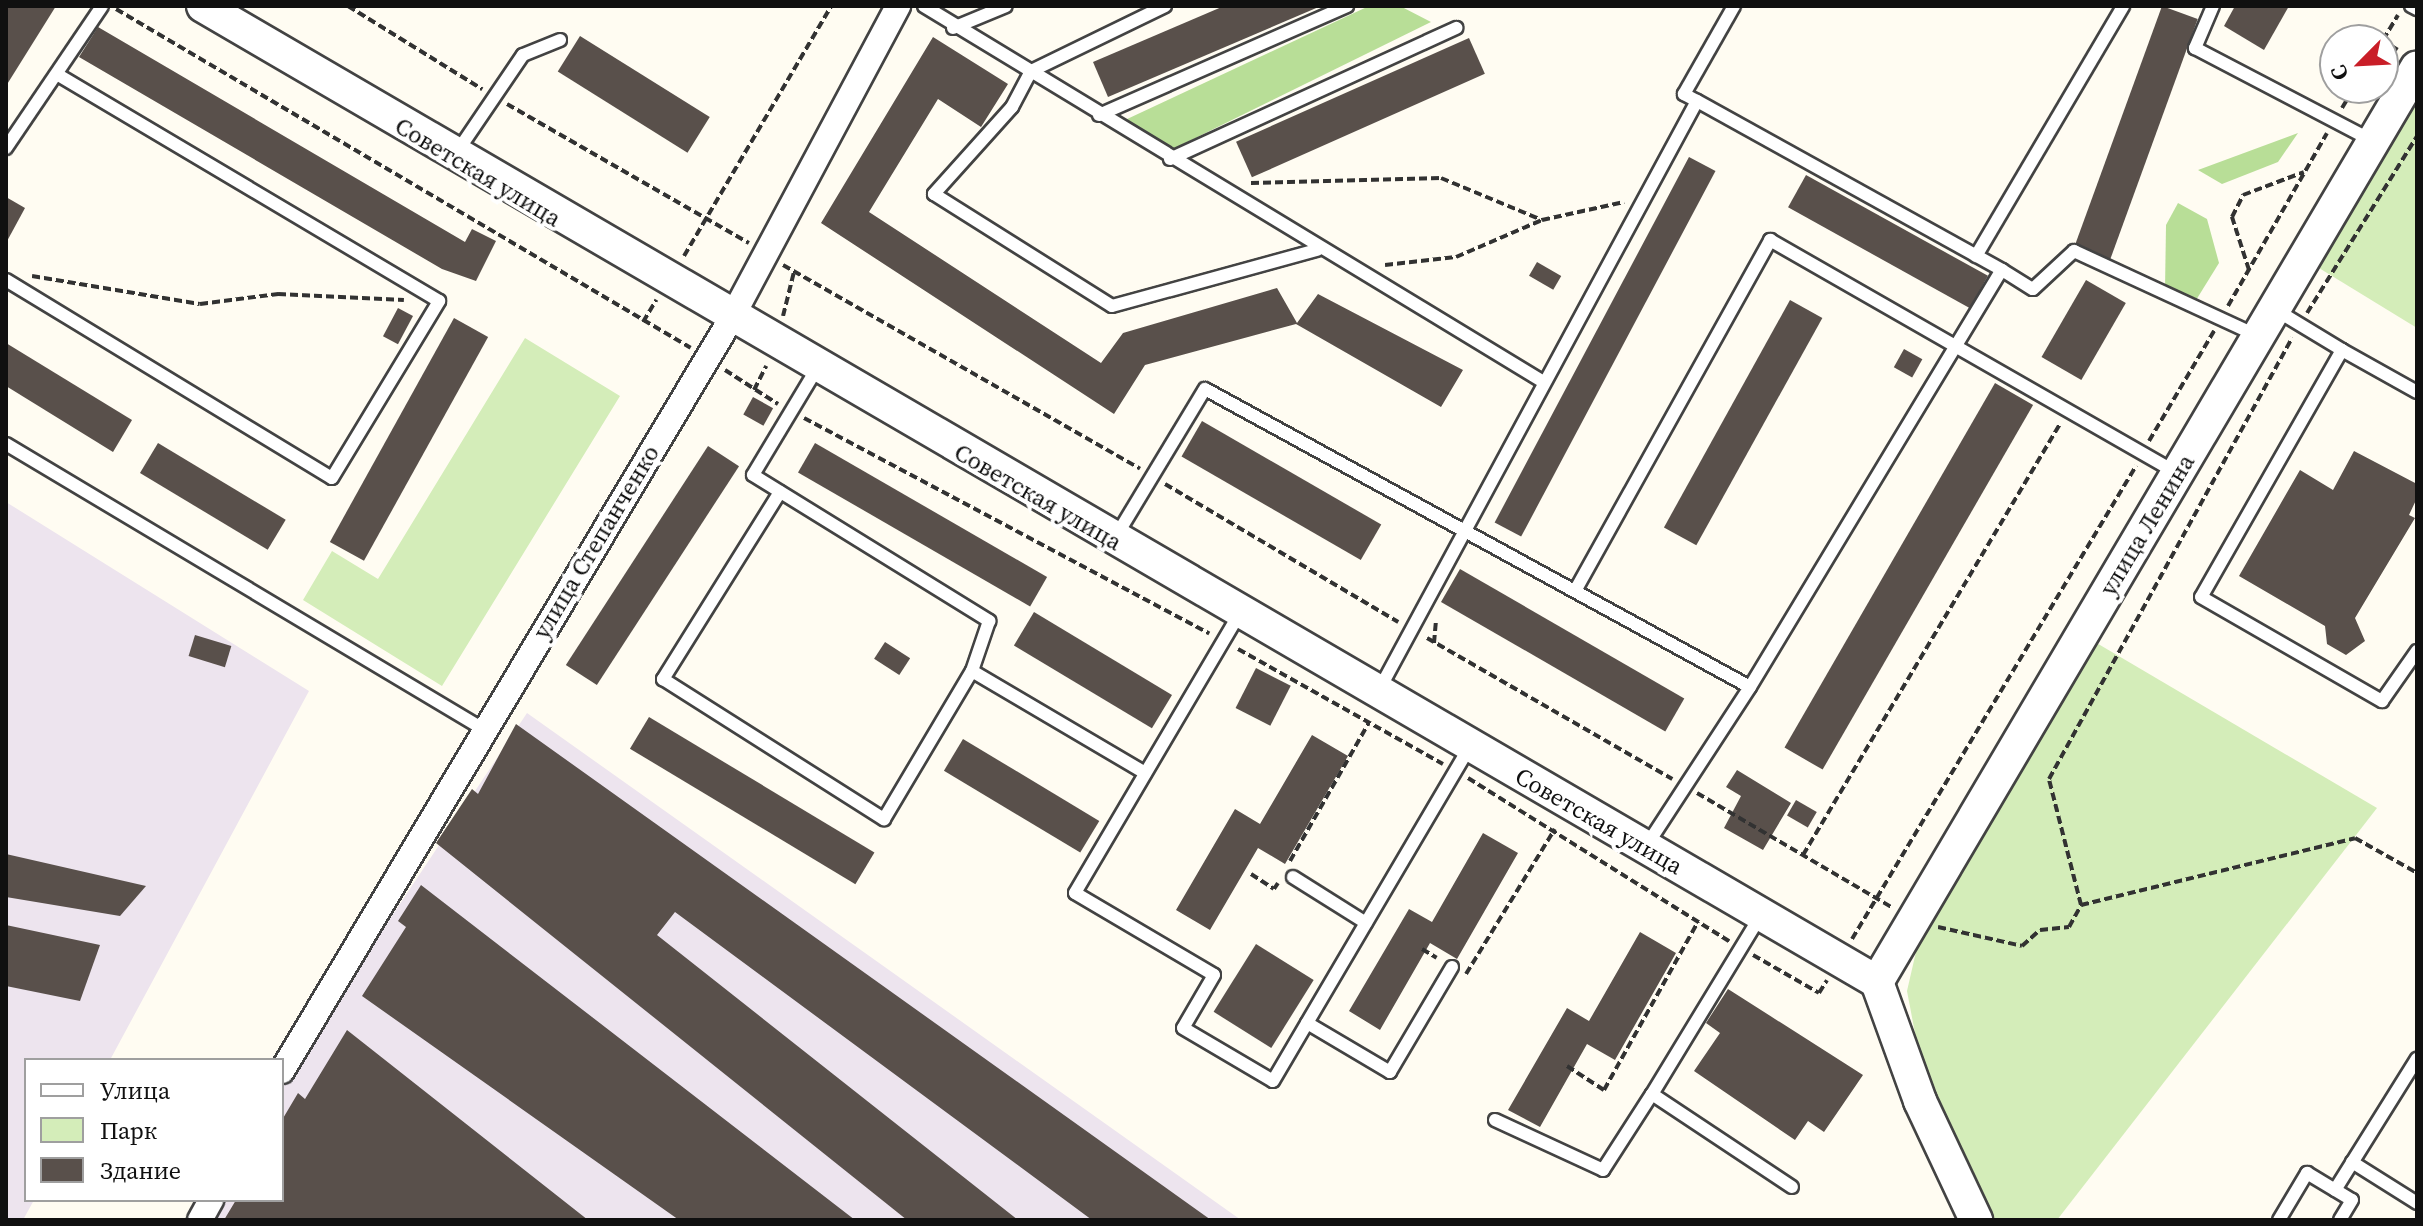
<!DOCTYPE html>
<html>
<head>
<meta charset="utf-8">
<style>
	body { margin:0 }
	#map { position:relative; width:2423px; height:1226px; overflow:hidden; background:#fffcf2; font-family:"Source Serif 4",serif }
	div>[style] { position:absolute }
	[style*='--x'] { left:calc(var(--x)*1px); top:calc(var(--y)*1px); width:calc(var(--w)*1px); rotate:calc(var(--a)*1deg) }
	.industrial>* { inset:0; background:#ede4ee }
	.green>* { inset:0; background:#d4edb9 }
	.forest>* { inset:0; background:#b8de97 }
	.building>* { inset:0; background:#59504b; transform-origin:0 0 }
	.path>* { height:4px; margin-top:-2px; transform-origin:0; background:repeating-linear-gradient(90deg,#323232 0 8px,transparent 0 12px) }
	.roads { filter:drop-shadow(2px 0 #434343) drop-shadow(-2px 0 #434343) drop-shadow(0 2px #434343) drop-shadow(0 -2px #434343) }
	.service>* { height:12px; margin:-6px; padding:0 6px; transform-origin:6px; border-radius:6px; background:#fff }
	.minor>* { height:24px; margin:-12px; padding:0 12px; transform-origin:12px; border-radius:12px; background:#fff }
	.tertiary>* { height:32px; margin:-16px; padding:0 16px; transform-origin:16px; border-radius:16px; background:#fff }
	span { translate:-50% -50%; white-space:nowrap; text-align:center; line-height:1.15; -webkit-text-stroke:8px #fff; paint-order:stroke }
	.street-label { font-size:24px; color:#101010 }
	.frame { position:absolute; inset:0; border:8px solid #101010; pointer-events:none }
	.legend { position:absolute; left:24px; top:1058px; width:260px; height:144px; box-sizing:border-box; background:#fff; border:2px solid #9f9f9f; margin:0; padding:10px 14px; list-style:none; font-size:24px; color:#101010 }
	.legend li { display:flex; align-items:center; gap:16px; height:40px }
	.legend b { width:40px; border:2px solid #9f9f9f }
	.north { position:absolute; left:2319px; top:24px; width:80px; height:80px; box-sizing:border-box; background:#fff; border:2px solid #9f9f9f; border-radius:50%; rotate:246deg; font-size:22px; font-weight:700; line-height:32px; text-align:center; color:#101010 }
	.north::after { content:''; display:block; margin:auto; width:28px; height:36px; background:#c91e28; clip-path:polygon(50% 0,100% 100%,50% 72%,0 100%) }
</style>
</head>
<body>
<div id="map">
	<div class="industrial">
		<div style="clip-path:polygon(6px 502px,309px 691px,110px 1060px,26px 1060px,26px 1200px,34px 1200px,23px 1220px,6px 1220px)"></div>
		<div style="clip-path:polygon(527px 713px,1241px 1220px,201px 1220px,213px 1200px,282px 1200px,282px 1081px)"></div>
	</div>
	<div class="green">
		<div style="clip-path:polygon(2417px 69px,2417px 328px,2301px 257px)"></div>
		<div style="clip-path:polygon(525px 338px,620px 396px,442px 686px,303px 600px,332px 551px,378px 579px)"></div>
		<div style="clip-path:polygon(2083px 635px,2377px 808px,2057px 1220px,1994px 1220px,1922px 1070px,1907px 991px,1918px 943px)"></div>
	</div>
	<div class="forest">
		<div style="clip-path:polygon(1369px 6px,1400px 6px,1431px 22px,1173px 149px,1125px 120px)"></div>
		<div style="clip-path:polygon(2298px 133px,2278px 162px,2222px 184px,2198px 170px)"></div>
		<div style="clip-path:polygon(2178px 203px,2207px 219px,2219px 263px,2193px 305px,2165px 289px,2166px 225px)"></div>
	</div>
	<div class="building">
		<div style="clip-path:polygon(6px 6px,56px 6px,6px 86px)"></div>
		<div style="clip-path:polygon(1224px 6px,1321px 6px,1108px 97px,1093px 62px)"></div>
		<div style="left:2162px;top:6px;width:38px;height:257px;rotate:20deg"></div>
		<div style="clip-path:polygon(2235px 6px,2289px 6px,2264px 50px,2224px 26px)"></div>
		<div style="clip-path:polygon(98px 27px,465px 242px,472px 229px,496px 241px,476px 281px,442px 269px,79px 57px)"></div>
		<div style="left:580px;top:36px;width:153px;height:42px;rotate:32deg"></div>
		<div style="clip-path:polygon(933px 37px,1008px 84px,981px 127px,938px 99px,869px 212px,1101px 363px,1123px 333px,1277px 288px,1297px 323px,1318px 294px,1463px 370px,1441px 407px,1296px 324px,1145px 365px,1114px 414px,821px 223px)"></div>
		<div style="left:1469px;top:38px;width:39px;height:255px;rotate:66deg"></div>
		<div style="left:1689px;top:157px;width:30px;height:414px;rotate:28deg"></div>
		<div style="left:1806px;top:175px;width:208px;height:37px;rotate:29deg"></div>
		<div style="clip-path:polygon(6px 197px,25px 208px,6px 243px)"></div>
		<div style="left:1537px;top:262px;width:28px;height:16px;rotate:30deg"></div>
		<div style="left:2086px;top:280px;width:46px;height:89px;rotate:30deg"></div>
		<div style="left:1790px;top:300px;width:37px;height:260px;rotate:29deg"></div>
		<div style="left:398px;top:308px;width:17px;height:32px;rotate:28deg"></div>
		<div style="left:454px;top:318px;width:39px;height:256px;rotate:29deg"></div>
		<div style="clip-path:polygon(6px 343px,132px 420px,113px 452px,6px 386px)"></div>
		<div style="left:1904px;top:349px;width:21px;height:21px;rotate:29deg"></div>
		<div style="left:1995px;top:383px;width:44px;height:421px;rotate:30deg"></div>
		<div style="left:753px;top:397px;width:23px;height:20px;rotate:29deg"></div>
		<div style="left:1202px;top:421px;width:207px;height:41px;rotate:30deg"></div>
		<div style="left:158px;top:443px;width:149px;height:35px;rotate:31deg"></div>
		<div style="left:815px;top:443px;width:268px;height:34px;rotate:30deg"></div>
		<div style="left:708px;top:446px;width:37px;height:261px;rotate:33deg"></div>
		<div style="clip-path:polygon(2354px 451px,2417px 484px,2417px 498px,2409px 515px,2415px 518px,2355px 618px,2365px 641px,2346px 655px,2327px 644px,2325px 626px,2239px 576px,2300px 470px,2333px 490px)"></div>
		<div style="left:1460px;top:569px;width:259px;height:38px;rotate:30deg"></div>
		<div style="left:1034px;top:612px;width:161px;height:39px;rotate:31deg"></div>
		<div style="left:195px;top:635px;width:38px;height:22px;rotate:17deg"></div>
		<div style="left:885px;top:642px;width:30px;height:20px;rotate:33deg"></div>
		<div style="left:1256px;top:668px;width:39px;height:45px;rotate:27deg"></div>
		<div style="left:649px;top:717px;width:263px;height:37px;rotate:31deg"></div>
		<div style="clip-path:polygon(516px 724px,1211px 1220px,1092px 1220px,675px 912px,657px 935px,1018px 1220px,907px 1220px,436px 843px,472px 789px,478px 794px)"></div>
		<div style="clip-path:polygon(1312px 735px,1348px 756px,1285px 864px,1258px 848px,1210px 930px,1176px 910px,1235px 809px,1260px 824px)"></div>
		<div style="left:963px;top:739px;width:159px;height:37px;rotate:31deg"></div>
		<div style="clip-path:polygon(1737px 770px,1791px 803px,1763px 850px,1724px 828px,1741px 796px,1726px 787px)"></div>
		<div style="left:1796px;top:800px;width:24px;height:18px;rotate:30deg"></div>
		<div style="clip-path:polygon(1483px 833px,1518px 853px,1457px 959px,1430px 943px,1380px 1030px,1349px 1011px,1409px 909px,1432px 922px)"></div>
		<div style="clip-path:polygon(6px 854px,146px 886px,120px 916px,6px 897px)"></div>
		<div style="clip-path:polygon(421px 885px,855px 1220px,679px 1220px,362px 996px,406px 927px,398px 921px)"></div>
		<div style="clip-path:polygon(6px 925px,100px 945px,80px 1001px,6px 986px)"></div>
		<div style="clip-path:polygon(1640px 932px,1676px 953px,1615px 1060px,1587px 1044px,1540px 1127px,1508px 1110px,1567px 1008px,1589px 1021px)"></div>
		<div style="left:1256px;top:944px;width:68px;height:80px;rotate:32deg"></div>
		<div style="clip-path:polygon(1728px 989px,1863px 1075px,1824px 1132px,1808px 1121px,1795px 1140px,1694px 1071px,1720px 1033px,1706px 1023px)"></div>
		<div style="clip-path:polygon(347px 1030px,588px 1220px,224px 1220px,236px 1200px,282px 1200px,282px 1120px,298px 1093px,305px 1099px)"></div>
	</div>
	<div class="path">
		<div style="--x:348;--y:6;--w:158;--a:31.8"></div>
		<div style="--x:116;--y:9;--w:667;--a:30.52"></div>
		<div style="--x:2383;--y:40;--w:29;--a:-59"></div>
		<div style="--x:2383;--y:41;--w:17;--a:31"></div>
		<div style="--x:507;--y:104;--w:279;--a:29.9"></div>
		<div style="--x:2342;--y:108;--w:23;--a:-59"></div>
		<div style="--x:1251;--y:183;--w:190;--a:-1.5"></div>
		<div style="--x:1441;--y:178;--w:109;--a:22.6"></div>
		<div style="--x:1542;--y:220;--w:84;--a:-12.4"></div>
		<div style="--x:684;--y:256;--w:290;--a:-59.5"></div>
		<div style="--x:783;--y:265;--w:411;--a:29.7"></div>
		<div style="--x:1385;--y:265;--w:71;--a:-6.4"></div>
		<div style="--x:1456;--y:257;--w:94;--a:-23.3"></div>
		<div style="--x:2249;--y:270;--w:56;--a:-107.8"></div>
		<div style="--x:2232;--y:217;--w:25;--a:-63"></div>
		<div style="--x:2243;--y:195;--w:65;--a:-20.7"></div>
		<div style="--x:32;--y:276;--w:170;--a:9.5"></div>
		<div style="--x:200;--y:304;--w:79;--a:-7.3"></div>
		<div style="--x:278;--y:294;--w:126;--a:2.7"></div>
		<div style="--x:2228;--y:306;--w:199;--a:-60.2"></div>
		<div style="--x:2307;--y:313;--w:208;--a:-58.1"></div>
		<div style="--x:783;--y:316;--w:45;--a:-76"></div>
		<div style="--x:643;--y:322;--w:26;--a:-59"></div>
		<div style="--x:725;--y:370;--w:63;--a:32.7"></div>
		<div style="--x:754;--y:390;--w:27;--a:-63"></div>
		<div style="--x:804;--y:418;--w:459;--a:28"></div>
		<div style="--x:2149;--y:441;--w:128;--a:-59.4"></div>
		<div style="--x:1165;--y:484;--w:271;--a:30.6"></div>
		<div style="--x:1427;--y:638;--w:283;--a:29.9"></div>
		<div style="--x:1434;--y:643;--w:22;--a:-85"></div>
		<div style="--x:1238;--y:649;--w:235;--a:29.3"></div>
		<div style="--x:1468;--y:778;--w:308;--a:32"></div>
		<div style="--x:1697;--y:793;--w:227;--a:30.4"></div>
		<div style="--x:1803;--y:855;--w:502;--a:-59.19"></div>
		<div style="--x:1290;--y:861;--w:158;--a:-60.3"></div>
		<div style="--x:1251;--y:874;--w:27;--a:33"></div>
		<div style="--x:1274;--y:889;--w:7;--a:-56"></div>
		<div style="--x:2081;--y:905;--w:282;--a:-13.7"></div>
		<div style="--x:2355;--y:838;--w:71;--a:29.4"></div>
		<div style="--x:1938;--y:927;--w:86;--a:12.7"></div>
		<div style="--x:2022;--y:946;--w:24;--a:-42"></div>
		<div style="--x:2040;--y:930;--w:29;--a:-6"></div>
		<div style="--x:2069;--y:927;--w:25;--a:-61"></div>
		<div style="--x:2081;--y:905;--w:130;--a:-104.3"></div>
		<div style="--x:2049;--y:779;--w:504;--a:-61.14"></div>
		<div style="--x:1852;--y:939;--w:552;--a:-59.02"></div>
		<div style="--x:1422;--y:949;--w:17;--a:31"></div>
		<div style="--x:1753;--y:955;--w:76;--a:29.9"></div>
		<div style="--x:1819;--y:993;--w:15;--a:-58"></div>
		<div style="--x:1466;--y:974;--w:170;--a:-58.5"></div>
		<div style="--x:1567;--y:1066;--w:44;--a:33"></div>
		<div style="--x:1604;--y:1090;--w:193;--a:-60.8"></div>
	</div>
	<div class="roads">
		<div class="service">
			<div style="--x:924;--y:6;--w:723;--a:31.25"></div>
			<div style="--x:1165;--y:6;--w:149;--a:154.1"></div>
			<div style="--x:1031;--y:71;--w:41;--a:117.8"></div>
			<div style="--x:1012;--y:107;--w:117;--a:131.9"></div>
			<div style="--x:934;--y:194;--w:210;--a:32.2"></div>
			<div style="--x:1112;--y:306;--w:213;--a:-15.3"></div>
			<div style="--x:2213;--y:6;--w:46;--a:113.2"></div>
			<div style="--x:2195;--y:48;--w:201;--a:27.6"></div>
			<div style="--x:2411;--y:6;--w:7;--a:27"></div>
			<div style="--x:953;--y:28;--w:57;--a:-22.5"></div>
			<div style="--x:1697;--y:101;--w:349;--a:29"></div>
			<div style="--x:1099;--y:115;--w:271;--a:-23.7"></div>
			<div style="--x:6;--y:148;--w:171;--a:-55.9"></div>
			<div style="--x:457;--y:152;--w:117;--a:-55.8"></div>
			<div style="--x:523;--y:55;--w:40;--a:-22"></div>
			<div style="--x:1170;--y:159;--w:315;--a:-24.6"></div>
			<div style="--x:1976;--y:256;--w:290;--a:-59.5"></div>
			<div style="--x:6;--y:280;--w:381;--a:31.3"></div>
			<div style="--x:332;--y:478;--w:207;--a:-58.8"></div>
			<div style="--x:439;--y:301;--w:441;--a:-149.3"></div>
			<div style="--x:2276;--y:310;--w:77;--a:31.2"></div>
			<div style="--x:816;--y:370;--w:122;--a:121"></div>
			<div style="--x:753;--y:475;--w:278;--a:31.7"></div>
			<div style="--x:989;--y:621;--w:53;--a:108.8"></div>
			<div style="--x:972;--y:671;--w:201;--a:30.5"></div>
			<div style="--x:2417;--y:392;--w:86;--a:-150.8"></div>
			<div style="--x:2342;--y:350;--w:284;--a:119.7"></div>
			<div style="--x:2201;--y:597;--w:209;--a:29.9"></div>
			<div style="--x:2382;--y:701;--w:61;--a:-55"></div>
			<div style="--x:6;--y:444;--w:556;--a:30.86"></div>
			<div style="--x:780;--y:492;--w:221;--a:122"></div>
			<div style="--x:663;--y:679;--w:262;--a:32.4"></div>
			<div style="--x:884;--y:819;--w:172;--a:-59.3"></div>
			<div style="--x:1115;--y:538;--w:174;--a:-58.9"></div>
			<div style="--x:1205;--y:389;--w:621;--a:28.67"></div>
			<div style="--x:1750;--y:687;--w:189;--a:123.1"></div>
			<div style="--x:1575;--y:591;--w:402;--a:-60.9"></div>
			<div style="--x:1770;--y:240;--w:469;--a:29.8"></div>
			<div style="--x:1241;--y:611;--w:327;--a:120.5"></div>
			<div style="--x:1075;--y:893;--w:161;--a:30.5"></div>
			<div style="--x:1214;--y:975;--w:61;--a:120.3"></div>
			<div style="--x:1183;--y:1028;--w:104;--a:30.5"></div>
			<div style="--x:1273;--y:1081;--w:67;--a:-59.6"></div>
			<div style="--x:1750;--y:687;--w:487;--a:-58.9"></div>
			<div style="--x:2002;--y:270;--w:36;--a:32"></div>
			<div style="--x:2033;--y:289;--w:56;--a:-42.8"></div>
			<div style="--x:2074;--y:251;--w:200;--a:24.8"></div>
			<div style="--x:1379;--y:690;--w:669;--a:-61.64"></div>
			<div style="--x:1697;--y:101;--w:15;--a:-152"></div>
			<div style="--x:1684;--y:94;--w:101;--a:-60.4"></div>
			<div style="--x:1293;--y:877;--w:86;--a:32.2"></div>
			<div style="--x:1761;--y:915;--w:210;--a:121.3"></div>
			<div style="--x:1652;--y:1094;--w:168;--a:33.6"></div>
			<div style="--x:1452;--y:967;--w:122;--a:120.6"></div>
			<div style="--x:1390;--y:1072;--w:96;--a:-149.4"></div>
			<div style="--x:1307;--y:1023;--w:321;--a:-59.5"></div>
			<div style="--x:1495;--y:1120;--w:119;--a:24.8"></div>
			<div style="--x:1603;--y:1170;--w:90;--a:-57.2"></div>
			<div style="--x:2352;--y:1162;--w:77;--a:32.2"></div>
			<div style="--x:2335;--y:1190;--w:155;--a:-58"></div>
			<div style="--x:2279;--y:1220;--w:55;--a:-59.2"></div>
			<div style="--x:2307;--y:1173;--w:52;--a:31"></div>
			<div style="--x:2352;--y:1200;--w:23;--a:121"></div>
		</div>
		<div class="minor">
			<div style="--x:282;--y:1071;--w:876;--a:-59.16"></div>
			<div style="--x:731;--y:319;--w:355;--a:-61.9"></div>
			<div style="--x:200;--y:1220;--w:23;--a:-61"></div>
		</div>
		<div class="tertiary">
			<div style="--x:203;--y:6;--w:1938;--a:30.24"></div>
			<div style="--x:1877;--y:982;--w:1062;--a:-59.45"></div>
			<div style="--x:1877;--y:982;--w:127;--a:70.1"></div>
			<div style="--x:1920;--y:1101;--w:132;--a:64.8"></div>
		</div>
	</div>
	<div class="street-label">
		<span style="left:478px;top:172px;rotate:31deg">Советская улица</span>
		<span style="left:1038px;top:497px;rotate:30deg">Советская улица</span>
		<span style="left:2147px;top:525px;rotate:-59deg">улица Ленина</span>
		<span style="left:596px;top:542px;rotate:-59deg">улица Степанченко</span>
		<span style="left:1599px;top:821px;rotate:30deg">Советская улица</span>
	</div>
	<div class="frame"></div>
	<ul class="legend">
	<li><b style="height:10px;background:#fff"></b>Улица</li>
	<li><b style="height:22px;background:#d4edb9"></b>Парк</li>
	<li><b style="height:22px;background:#59504b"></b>Здание</li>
	</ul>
	<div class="north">С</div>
</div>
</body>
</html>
